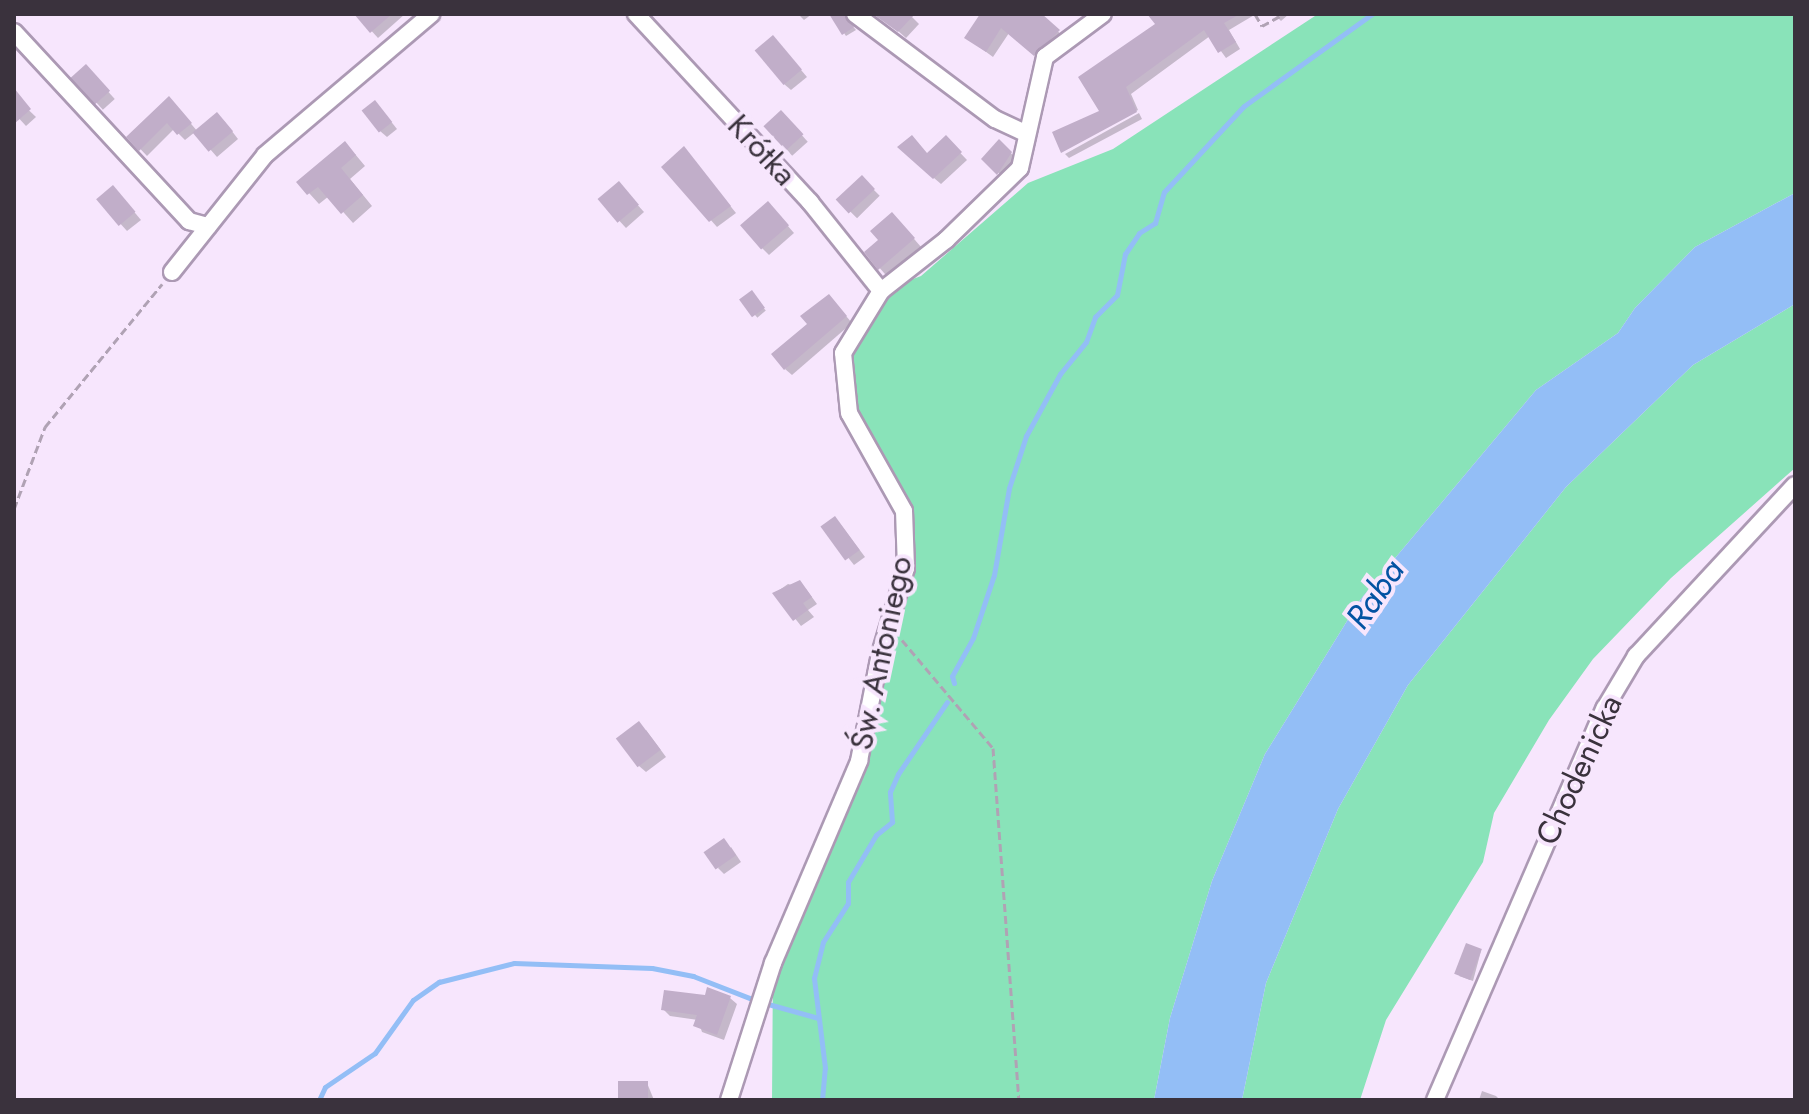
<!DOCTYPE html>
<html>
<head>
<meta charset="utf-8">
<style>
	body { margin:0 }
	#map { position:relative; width:1809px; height:1114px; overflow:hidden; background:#f7e6fd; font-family:Jost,sans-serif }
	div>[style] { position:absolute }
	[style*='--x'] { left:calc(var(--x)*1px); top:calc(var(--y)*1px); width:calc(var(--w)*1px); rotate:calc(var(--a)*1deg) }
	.green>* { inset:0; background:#89e3b9 }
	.water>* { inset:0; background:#93bef6 }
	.shadow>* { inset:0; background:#0003; transform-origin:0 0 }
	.stream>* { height:5px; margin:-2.5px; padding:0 2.5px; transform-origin:2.5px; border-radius:2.5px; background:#93bef6 }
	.building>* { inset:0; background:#c1aec9; transform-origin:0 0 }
	.path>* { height:3px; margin-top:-1.5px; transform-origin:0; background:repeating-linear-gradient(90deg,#b0a2b4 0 8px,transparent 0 12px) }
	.roads { filter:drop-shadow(2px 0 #ac99b4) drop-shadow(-2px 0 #ac99b4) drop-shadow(0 2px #ac99b4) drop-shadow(0 -2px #ac99b4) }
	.street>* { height:16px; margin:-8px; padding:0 8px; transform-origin:8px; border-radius:8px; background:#fff }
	span { translate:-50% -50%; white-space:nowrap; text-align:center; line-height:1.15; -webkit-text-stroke:8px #f7e6fd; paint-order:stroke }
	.street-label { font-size:32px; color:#3a323d }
	.water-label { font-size:34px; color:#0252a2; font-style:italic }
	.frame { position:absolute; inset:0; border:16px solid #3a323d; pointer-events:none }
</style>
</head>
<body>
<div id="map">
	<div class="green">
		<div style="clip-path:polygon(1318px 14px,1795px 14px,1795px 193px,1695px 247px,1635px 308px,1618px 333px,1536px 390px,1360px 600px,1265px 754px,1212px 881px,1170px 1018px,1154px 1100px,772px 1100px,773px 963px,859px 761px,906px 568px,904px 511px,849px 413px,843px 353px,881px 291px,921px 276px,1028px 183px,1113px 149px)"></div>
		<div style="clip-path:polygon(1795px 304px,1795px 468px,1671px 578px,1593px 659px,1549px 720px,1494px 813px,1483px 862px,1386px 1020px,1360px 1100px,1242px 1100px,1266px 983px,1338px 809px,1408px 685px,1566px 487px,1693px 365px)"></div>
	</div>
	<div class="water">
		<div style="clip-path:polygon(1795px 193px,1795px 304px,1693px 365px,1566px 487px,1408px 685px,1338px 809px,1266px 983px,1242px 1100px,1154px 1100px,1170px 1018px,1212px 881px,1265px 754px,1360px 600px,1536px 390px,1618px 333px,1635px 308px,1695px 247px)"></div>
	</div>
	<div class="shadow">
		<div style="clip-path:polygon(356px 14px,405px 14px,378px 38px)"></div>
		<div style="clip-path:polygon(798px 14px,812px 14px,804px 20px)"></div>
		<div style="clip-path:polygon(842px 14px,856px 30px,846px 36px,844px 33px)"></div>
		<div style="clip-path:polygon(879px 14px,909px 14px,919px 24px,906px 38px)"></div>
		<div style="clip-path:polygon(982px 14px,1039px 14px,1065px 38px,1042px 61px,1009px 33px,993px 57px,967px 38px)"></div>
		<div style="clip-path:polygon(1149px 14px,1256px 14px,1229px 30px,1240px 49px,1226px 58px,1210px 36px,1131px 94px,1138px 110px,1063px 150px,1102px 112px,1158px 24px)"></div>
		<div style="clip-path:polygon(1274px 14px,1289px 14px,1281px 21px)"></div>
		<div style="clip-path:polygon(779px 44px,807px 77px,791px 90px,784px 84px)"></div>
		<div style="left:86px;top:67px;width:43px;height:16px;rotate:48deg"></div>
		<div style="clip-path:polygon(14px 96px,36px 117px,26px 126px,14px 113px)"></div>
		<div style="clip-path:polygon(175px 105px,198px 132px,224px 121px,238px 139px,217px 157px,195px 132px,185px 140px,174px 129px,147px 156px,129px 137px)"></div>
		<div style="clip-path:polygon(381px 109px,397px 129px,387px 137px,380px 131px)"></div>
		<div style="left:781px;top:112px;width:40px;height:21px;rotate:48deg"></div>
		<div style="clip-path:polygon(1139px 113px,1142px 119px,1069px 158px,1065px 154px)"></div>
		<div style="clip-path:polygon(946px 138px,967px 160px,941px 184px,906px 154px,928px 155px)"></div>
		<div style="clip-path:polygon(999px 142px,1018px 160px,1005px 179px,984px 159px)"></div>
		<div style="clip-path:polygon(355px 154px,365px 166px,350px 179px,372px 206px,353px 223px,329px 196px,319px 204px,299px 182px)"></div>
		<div style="clip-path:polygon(690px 156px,736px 213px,717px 227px,664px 167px)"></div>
		<div style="left:862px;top:178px;width:25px;height:32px;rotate:45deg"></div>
		<div style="clip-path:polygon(625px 191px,644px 212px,626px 228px,600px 200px)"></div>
		<div style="clip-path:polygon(120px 195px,141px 220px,127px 231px,99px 200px)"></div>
		<div style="clip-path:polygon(774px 210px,794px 233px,769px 255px,762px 248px)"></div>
		<div style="left:902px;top:225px;width:33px;height:45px;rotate:49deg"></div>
		<div style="left:751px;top:293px;width:23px;height:11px;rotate:50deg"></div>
		<div style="clip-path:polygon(835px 303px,852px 323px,792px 375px,785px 369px)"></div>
		<div style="clip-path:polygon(841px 525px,865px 557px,854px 565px,824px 527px)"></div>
		<div style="clip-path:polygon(788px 584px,806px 589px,817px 604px,808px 610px,814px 617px,801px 626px,775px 593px)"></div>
		<div style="clip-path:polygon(646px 730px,666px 757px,646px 772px,639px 766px)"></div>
		<div style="clip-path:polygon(731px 847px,741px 862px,724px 874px,718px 868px)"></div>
		<div style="clip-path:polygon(1481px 951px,1473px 981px,1459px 976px)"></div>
		<div style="clip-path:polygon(730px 998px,737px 1004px,724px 1040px,702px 1032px,698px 1020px,670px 1016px,663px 1009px)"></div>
		<div style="clip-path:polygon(647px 1083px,654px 1100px,620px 1100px)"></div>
		<div style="clip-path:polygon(1482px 1091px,1496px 1096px,1500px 1100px,1479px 1100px)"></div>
	</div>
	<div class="stream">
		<div style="--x:954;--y:683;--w:7;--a:-106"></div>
		<div style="--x:952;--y:676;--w:43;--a:-61.1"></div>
		<div style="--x:973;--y:638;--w:66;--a:-71.6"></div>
		<div style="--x:994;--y:575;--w:88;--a:-80.2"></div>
		<div style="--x:1009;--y:488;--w:55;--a:-71.9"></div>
		<div style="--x:1026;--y:436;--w:71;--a:-61.3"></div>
		<div style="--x:1060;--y:374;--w:41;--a:-50.9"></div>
		<div style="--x:1086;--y:342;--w:27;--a:-70"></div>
		<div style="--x:1095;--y:317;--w:31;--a:-45"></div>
		<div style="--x:1117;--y:295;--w:42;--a:-79"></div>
		<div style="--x:1125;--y:254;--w:25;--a:-56"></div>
		<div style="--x:1139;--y:233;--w:19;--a:-32"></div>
		<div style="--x:1155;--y:223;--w:32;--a:-74"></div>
		<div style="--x:1164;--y:192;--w:117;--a:-47.1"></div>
		<div style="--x:1244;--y:106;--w:158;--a:-35.7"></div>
		<div style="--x:768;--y:1004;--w:52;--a:15.6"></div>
		<div style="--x:319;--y:1100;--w:14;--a:-65"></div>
		<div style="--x:325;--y:1087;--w:60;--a:-34.2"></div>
		<div style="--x:375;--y:1053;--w:65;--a:-54.4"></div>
		<div style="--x:413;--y:1000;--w:32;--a:-35"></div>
		<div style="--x:439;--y:982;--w:77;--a:-14.2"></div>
		<div style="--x:514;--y:963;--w:138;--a:2.1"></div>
		<div style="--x:652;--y:968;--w:42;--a:11"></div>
		<div style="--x:693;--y:976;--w:63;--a:21.3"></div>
		<div style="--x:822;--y:1100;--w:32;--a:-85"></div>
		<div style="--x:825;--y:1068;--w:91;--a:-97"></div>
		<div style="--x:814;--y:978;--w:37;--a:-76"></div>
		<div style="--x:823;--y:942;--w:46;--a:-57.3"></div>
		<div style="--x:848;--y:903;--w:21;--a:-90"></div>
		<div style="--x:848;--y:882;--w:55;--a:-59.2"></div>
		<div style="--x:876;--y:835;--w:21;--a:-39"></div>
		<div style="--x:892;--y:822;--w:30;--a:-94"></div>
		<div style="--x:890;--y:792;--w:20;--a:-66"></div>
		<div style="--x:898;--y:774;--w:87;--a:-55.8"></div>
	</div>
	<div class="building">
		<div style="clip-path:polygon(354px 14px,392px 14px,370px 33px)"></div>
		<div style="clip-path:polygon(829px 14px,844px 14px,854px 27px,842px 35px)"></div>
		<div style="clip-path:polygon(873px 14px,915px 14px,898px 32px)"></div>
		<div style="clip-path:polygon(980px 14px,1042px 14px,1060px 30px,1034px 56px,1001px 28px,986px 52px,964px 38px)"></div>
		<div style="clip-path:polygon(1147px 14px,1240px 14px,1224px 23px,1236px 42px,1218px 53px,1204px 30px,1126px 87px,1137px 112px,1061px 153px,1052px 132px,1099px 111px,1078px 77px,1155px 24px)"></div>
		<div style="left:773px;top:35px;width:45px;height:24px;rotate:50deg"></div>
		<div style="left:86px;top:64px;width:36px;height:21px;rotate:48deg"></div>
		<div style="clip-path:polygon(14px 88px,31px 109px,14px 124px)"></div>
		<div style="clip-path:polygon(169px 96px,192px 123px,177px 135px,167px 123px,139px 151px,126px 137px)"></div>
		<div style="left:375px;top:100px;width:28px;height:17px;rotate:52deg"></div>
		<div style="left:781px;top:110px;width:33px;height:24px;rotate:47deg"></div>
		<div style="left:217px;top:112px;width:25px;height:32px;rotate:50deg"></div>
		<div style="clip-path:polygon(912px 135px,927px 153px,946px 135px,962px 152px,933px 179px,897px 147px)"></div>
		<div style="clip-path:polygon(999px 139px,1012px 152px,997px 175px,981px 159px)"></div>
		<div style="clip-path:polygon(345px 141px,356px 155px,341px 168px,363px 195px,341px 214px,318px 187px,307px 195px,296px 182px)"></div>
		<div style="clip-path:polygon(684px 146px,731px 206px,709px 222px,661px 167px)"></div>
		<div style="left:862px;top:175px;width:19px;height:36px;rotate:47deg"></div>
		<div style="left:619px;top:181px;width:31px;height:28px;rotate:50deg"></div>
		<div style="left:113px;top:185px;width:35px;height:22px;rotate:50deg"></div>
		<div style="left:768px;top:201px;width:32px;height:37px;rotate:49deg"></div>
		<div style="clip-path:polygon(892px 212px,915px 238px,878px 270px,864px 252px,878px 240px,870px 231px)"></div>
		<div style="left:752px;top:290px;width:22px;height:16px;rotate:54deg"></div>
		<div style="clip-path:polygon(829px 294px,847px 316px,784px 370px,771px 354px,807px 324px,800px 316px)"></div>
		<div style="left:835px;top:516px;width:42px;height:18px;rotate:54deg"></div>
		<div style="clip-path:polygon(800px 580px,812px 597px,803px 603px,808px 610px,793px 621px,772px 593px)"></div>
		<div style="left:639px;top:721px;width:36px;height:29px;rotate:53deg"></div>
		<div style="left:724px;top:838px;width:21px;height:25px;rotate:55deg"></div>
		<div style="left:1466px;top:943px;width:17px;height:33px;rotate:21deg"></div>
		<div style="clip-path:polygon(707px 987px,731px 996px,717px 1035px,693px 1026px,697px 1015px,661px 1010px,664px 990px,705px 995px)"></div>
		<div style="left:618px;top:1081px;width:30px;height:19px"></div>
	</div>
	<div class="path">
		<div style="--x:1255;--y:14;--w:14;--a:60"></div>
		<div style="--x:1262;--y:26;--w:25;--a:-29"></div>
		<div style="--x:14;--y:509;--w:88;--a:-69.3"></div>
		<div style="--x:45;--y:427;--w:185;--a:-50.7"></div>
		<div style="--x:902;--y:640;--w:141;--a:49.9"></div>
		<div style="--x:993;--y:748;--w:353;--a:85.8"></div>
	</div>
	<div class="roads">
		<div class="street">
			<div style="--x:636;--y:14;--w:256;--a:47.2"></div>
			<div style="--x:810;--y:202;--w:114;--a:51.4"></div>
			<div style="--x:855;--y:14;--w:175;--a:36.9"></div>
			<div style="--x:995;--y:119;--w:35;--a:25"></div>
			<div style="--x:14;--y:32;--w:258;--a:47.2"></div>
			<div style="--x:189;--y:221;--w:20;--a:15"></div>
			<div style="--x:172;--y:272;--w:149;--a:-51.5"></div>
			<div style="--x:265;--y:155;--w:218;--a:-40.3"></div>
			<div style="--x:729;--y:1100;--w:144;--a:-72.2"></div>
			<div style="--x:773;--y:963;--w:220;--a:-66.9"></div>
			<div style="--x:859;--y:761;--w:109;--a:-78.9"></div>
			<div style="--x:880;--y:654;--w:90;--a:-73.2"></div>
			<div style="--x:906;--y:568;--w:57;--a:-92"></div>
			<div style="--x:904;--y:511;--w:112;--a:-119.3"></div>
			<div style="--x:849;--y:413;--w:60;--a:-95.7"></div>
			<div style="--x:843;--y:353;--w:73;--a:-58.5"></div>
			<div style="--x:881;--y:291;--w:83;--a:-38.1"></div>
			<div style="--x:946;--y:240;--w:103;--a:-44.2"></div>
			<div style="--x:1020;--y:168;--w:114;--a:-77.3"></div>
			<div style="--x:1045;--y:57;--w:72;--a:-36.6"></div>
			<div style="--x:1435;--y:1100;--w:427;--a:-66.6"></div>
			<div style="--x:1605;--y:708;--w:61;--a:-59.2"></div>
			<div style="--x:1636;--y:656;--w:233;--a:-47.1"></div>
		</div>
	</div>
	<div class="street-label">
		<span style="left:762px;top:150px;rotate:47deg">Krótka</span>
		<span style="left:881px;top:653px;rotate:-78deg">Św. Antoniego</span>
		<span style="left:1579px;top:770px;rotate:-65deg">Chodenicka</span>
	</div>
	<div class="water-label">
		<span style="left:1375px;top:594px;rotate:-56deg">Raba</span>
	</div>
	<div class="frame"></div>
</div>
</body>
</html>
